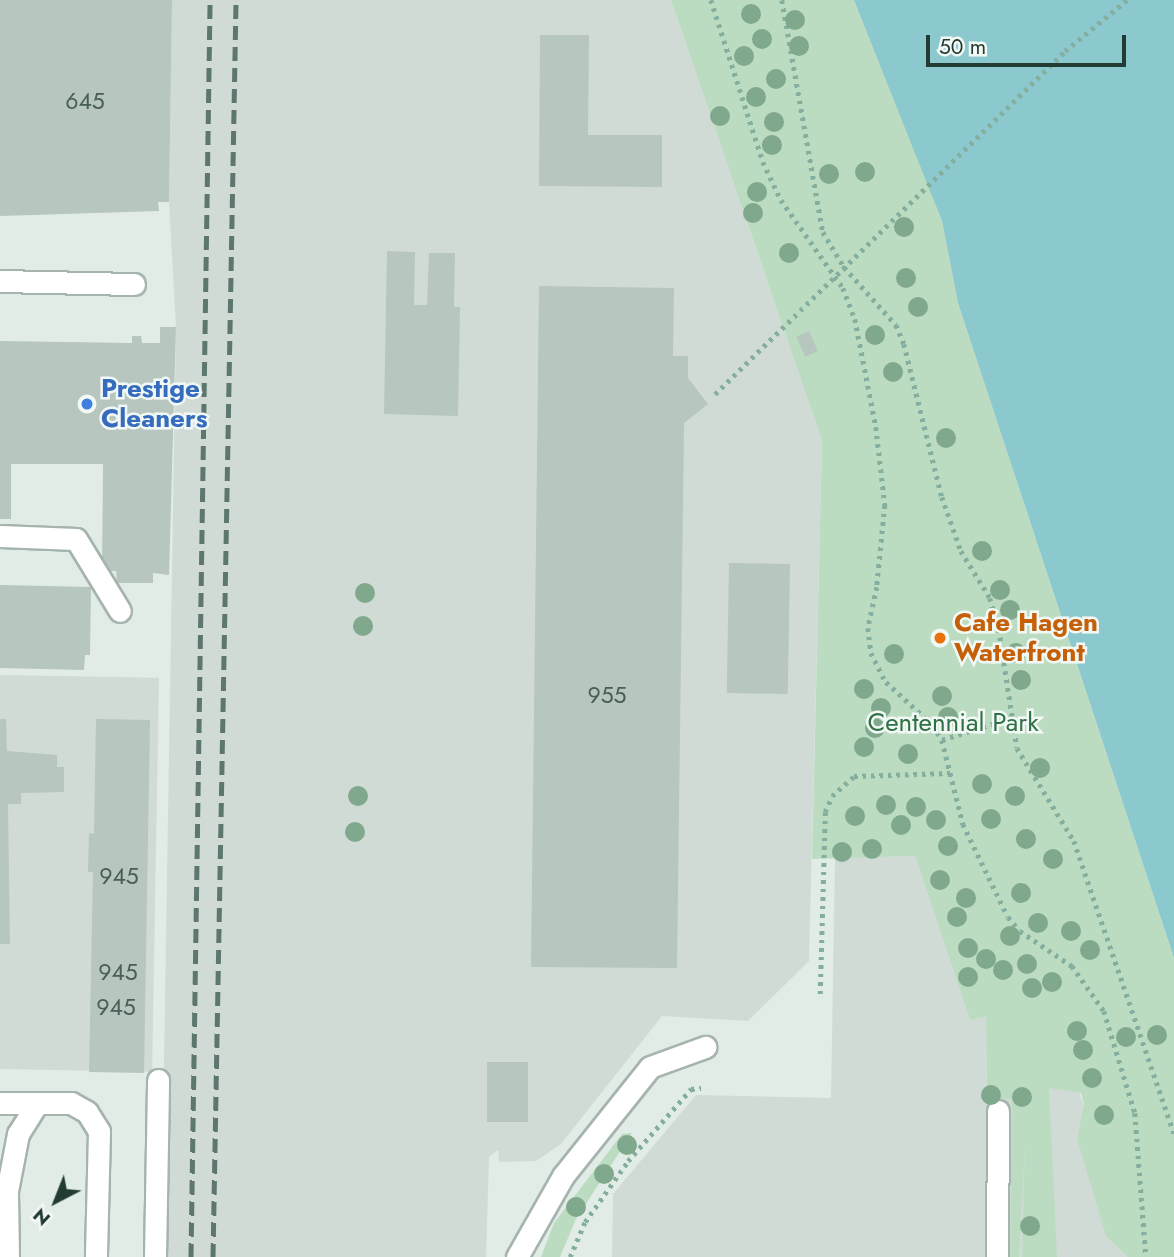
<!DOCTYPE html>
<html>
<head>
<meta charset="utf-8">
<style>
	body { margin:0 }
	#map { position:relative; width:1174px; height:1257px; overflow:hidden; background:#e2ece6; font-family:Jost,sans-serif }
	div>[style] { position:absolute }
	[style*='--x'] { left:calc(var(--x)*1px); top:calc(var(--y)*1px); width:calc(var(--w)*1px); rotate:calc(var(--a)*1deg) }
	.built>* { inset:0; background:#d0dbd5; transform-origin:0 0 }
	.green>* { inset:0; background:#bcdcc2 }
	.water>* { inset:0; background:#8cc9ce }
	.building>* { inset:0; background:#b7c6bf; transform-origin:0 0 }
	.path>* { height:4.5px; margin-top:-2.25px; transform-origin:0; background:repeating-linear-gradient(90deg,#84ae9d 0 3.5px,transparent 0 8.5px) }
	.roads { filter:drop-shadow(2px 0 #a5b4ad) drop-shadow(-2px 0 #a5b4ad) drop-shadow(0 2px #a5b4ad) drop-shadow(0 -2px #a5b4ad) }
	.minor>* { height:21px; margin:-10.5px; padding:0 10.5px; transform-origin:10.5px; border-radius:10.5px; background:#fff }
	.rail>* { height:5px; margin-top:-2.5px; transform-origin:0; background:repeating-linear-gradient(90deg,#5d776e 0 14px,transparent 0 21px) }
	.trees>* { width:20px; height:20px; margin:-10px; border-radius:50%; background:#80a88c }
	.dots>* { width:19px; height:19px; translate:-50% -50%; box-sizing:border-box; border:4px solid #f2f8f5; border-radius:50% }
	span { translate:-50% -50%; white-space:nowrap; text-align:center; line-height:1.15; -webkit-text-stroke:5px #f2f8f5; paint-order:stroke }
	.number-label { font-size:23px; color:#485e56 }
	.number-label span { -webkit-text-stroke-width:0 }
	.shop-label { font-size:26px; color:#366cbe; font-weight:700 }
	.left { translate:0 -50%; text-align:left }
	.food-label { font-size:26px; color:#c56008; font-weight:700 }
	.park-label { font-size:26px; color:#2f7143 }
	.north { position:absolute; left:21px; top:1166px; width:70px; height:70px; -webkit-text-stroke:5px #f2f8f5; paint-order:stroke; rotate:222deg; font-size:19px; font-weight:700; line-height:28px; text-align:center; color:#233c33 }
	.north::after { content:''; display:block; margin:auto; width:24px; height:32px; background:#233c33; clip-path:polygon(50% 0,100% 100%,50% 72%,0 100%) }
	.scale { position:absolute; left:926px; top:35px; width:200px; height:32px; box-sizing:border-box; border:4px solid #233c33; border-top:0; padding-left:9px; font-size:21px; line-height:24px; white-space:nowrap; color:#233c33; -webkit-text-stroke:5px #f2f8f5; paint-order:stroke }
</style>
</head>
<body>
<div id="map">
	<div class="built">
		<div style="clip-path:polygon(172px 0,671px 0,822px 441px,809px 961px,748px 1021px,662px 1016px,561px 1144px,536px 1161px,499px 1162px,498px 1150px,489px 1157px,486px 1257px,155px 1257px,162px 1184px,176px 327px,169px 202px)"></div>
		<div style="left:0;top:675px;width:159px;height:394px;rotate:1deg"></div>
		<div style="clip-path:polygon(915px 856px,970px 1020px,986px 1017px,987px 1098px,1054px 1016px,1134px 1257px,612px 1257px,613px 1194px,696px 1095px,831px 1098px,835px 858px)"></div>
	</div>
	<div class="green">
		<div style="clip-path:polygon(671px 0,854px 0,915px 150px,942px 221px,958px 303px,1174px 958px,1174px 1257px,1128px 1257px,1106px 1236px,1077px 1139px,1084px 1104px,1081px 1093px,1049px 1088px,1057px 1257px,1022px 1257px,1025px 1143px,1019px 1257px,1010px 1257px,1012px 1099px,987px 1098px,986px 1017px,970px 1020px,915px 856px,812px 859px,822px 441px)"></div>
		<div style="clip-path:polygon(632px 1133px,576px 1219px,560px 1257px,541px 1257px,554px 1223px,622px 1134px)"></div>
	</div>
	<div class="water">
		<div style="clip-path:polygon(854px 0,1174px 0,1174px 958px,958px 303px,942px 221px)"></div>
	</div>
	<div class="building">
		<div style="clip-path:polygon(0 0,172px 0,169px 202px,158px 202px,159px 211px,0 216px)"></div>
		<div style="clip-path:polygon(540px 35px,589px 35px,588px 135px,662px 135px,662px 187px,539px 186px)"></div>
		<div style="clip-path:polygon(387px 251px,415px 252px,414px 305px,427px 305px,429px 253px,455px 253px,454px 307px,460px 307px,458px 416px,384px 414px)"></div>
		<div style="clip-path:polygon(539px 286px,674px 288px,673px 356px,688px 356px,688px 378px,708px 404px,684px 423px,677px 968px,531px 967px)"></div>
		<div style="clip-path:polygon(160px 327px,176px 327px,169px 575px,153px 573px,153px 583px,117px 583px,116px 571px,102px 571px,103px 464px,11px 464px,11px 519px,0 519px,0 341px,132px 343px,132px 336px,141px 336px,142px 343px,160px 343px)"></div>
		<div style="left:809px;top:331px;width:22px;height:14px;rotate:66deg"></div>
		<div style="left:729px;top:563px;width:61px;height:130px;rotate:1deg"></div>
		<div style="clip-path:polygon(0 585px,91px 587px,90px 655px,85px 655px,84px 670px,0 668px)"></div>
		<div style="clip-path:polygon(0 719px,6px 719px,7px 751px,57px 755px,57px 767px,64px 767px,64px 792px,21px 793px,21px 804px,8px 804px,10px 944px,0 944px)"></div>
		<div style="clip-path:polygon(96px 719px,150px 720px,144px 1073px,89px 1072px,93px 872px,88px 872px,89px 833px,94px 834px)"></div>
		<div style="left:487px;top:1062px;width:41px;height:60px"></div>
	</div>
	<div class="path">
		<div style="--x:711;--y:0;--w:170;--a:72.2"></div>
		<div style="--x:763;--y:162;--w:42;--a:64.7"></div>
		<div style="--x:781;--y:200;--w:108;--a:54.8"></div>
		<div style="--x:843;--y:288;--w:33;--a:69"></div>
		<div style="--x:855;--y:319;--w:110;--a:79"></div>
		<div style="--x:876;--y:427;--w:79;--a:83.4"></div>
		<div style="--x:885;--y:505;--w:82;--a:95.6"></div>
		<div style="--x:877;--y:587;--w:42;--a:102.4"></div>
		<div style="--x:868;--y:628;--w:25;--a:83"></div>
		<div style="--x:871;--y:653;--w:33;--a:63"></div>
		<div style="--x:886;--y:682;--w:64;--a:42.5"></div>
		<div style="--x:933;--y:725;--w:17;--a:59"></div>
		<div style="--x:942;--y:740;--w:87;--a:76"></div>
		<div style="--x:963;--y:824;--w:103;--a:64.2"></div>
		<div style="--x:1008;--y:917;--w:18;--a:49"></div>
		<div style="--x:1020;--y:931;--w:63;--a:33.9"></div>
		<div style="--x:1072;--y:966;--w:55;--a:54.6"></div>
		<div style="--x:1104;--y:1011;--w:107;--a:73.1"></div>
		<div style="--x:1135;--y:1113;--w:144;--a:85.6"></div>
		<div style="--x:782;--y:0;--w:236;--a:80"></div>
		<div style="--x:823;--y:232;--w:41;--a:59"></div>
		<div style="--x:844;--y:267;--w:78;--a:48.1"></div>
		<div style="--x:896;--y:325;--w:21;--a:67"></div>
		<div style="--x:904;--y:344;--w:158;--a:76.1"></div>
		<div style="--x:942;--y:497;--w:57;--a:70.6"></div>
		<div style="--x:961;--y:551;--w:55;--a:58.3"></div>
		<div style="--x:990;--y:598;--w:32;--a:74"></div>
		<div style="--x:999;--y:629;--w:120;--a:81.4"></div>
		<div style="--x:1017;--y:748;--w:109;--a:58.5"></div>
		<div style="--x:1074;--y:841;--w:309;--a:71.1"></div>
		<div style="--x:715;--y:394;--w:490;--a:-44.4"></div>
		<div style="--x:1065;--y:51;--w:80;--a:-39.4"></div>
		<div style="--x:942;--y:740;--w:72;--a:-17.7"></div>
		<div style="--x:820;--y:994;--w:182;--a:-88.4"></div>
		<div style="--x:825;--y:812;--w:17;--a:-66"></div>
		<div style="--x:832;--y:796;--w:30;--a:-42"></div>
		<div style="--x:854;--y:776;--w:96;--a:-1.8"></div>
		<div style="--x:570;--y:1257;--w:38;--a:-67"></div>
		<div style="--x:585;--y:1222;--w:75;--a:-54.8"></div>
		<div style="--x:628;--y:1161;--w:96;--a:-48.8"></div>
		<div style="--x:691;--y:1089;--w:10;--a:-6"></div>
	</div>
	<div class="roads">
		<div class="minor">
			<div style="--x:0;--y:281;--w:134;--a:1.3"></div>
			<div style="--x:0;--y:536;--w:76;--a:2.3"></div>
			<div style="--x:76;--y:539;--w:84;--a:58.6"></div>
			<div style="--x:0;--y:1103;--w:71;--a:0"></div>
			<div style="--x:71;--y:1103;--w:18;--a:29"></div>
			<div style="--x:87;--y:1112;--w:22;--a:58"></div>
			<div style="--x:99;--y:1131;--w:126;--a:91.4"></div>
			<div style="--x:8;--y:1257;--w:66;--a:-90.9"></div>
			<div style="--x:7;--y:1191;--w:58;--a:-79.1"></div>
			<div style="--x:18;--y:1134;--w:36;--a:-58"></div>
			<div style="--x:155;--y:1257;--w:177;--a:-89"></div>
			<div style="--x:517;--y:1257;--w:93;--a:-60.4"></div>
			<div style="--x:563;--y:1176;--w:139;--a:-51.4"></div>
			<div style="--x:650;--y:1067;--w:59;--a:-20"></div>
			<div style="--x:997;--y:1257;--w:146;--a:-89.6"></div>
		</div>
	</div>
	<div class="rail">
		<div style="--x:191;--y:1257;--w:1257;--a:-89.13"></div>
		<div style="--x:213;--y:1257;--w:1257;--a:-88.95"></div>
	</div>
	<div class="trees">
		<div style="left:751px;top:14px"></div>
		<div style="left:795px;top:20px"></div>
		<div style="left:762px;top:39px"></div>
		<div style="left:799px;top:46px"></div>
		<div style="left:744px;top:56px"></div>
		<div style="left:776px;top:79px"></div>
		<div style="left:756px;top:97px"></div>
		<div style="left:720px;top:116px"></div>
		<div style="left:774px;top:122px"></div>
		<div style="left:772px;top:145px"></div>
		<div style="left:865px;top:172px"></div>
		<div style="left:829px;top:174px"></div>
		<div style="left:757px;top:192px"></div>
		<div style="left:753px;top:213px"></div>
		<div style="left:904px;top:227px"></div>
		<div style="left:789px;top:253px"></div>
		<div style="left:906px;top:278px"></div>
		<div style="left:918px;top:307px"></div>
		<div style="left:875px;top:335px"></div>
		<div style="left:893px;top:372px"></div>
		<div style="left:946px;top:438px"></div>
		<div style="left:982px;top:551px"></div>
		<div style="left:1000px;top:590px"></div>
		<div style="left:365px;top:593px"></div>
		<div style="left:1010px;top:610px"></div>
		<div style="left:363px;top:626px"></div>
		<div style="left:1016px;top:653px"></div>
		<div style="left:894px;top:654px"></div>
		<div style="left:1021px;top:680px"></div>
		<div style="left:864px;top:689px"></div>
		<div style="left:942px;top:696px"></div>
		<div style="left:881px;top:708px"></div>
		<div style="left:948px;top:717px"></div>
		<div style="left:875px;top:728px"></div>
		<div style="left:864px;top:747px"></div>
		<div style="left:908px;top:754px"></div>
		<div style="left:1040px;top:768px"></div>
		<div style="left:982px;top:784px"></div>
		<div style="left:358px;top:796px"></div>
		<div style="left:1015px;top:796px"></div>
		<div style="left:886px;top:805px"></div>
		<div style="left:916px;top:807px"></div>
		<div style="left:855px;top:816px"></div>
		<div style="left:991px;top:819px"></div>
		<div style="left:936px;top:820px"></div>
		<div style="left:901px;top:825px"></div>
		<div style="left:355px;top:832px"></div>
		<div style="left:1026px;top:839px"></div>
		<div style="left:948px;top:846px"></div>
		<div style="left:872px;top:849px"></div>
		<div style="left:842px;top:852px"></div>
		<div style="left:1053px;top:859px"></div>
		<div style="left:940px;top:880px"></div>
		<div style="left:1021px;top:893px"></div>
		<div style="left:966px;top:898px"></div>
		<div style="left:957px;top:917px"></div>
		<div style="left:1038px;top:923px"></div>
		<div style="left:1071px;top:931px"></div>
		<div style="left:1010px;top:936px"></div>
		<div style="left:968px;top:948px"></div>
		<div style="left:1090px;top:950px"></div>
		<div style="left:986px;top:959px"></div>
		<div style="left:1027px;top:964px"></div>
		<div style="left:1003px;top:970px"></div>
		<div style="left:968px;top:977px"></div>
		<div style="left:1052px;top:982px"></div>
		<div style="left:1032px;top:988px"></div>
		<div style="left:1077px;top:1031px"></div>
		<div style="left:1157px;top:1035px"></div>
		<div style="left:1126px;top:1037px"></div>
		<div style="left:1083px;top:1050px"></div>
		<div style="left:1092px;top:1078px"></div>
		<div style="left:991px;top:1095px"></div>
		<div style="left:1022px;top:1097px"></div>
		<div style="left:1104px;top:1115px"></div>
		<div style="left:627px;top:1145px"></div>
		<div style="left:604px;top:1174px"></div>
		<div style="left:576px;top:1207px"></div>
		<div style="left:1030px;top:1226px"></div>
	</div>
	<div class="dots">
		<div style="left:87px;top:404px;background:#3f7fe0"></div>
		<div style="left:940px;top:638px;background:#e8710a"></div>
	</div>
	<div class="number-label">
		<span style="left:85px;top:101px">645</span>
		<span style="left:607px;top:695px">955</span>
		<span style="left:119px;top:876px">945</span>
		<span style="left:118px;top:972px">945</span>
		<span style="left:116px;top:1007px">945</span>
	</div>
	<div class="shop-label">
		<span class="left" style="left:101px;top:404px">Prestige<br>Cleaners</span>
	</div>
	<div class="food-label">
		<span class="left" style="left:954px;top:638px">Cafe Hagen<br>Waterfront</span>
	</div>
	<div class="park-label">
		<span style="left:953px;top:723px">Centennial Park</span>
	</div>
	<div class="north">N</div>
	<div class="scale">50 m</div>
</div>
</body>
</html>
